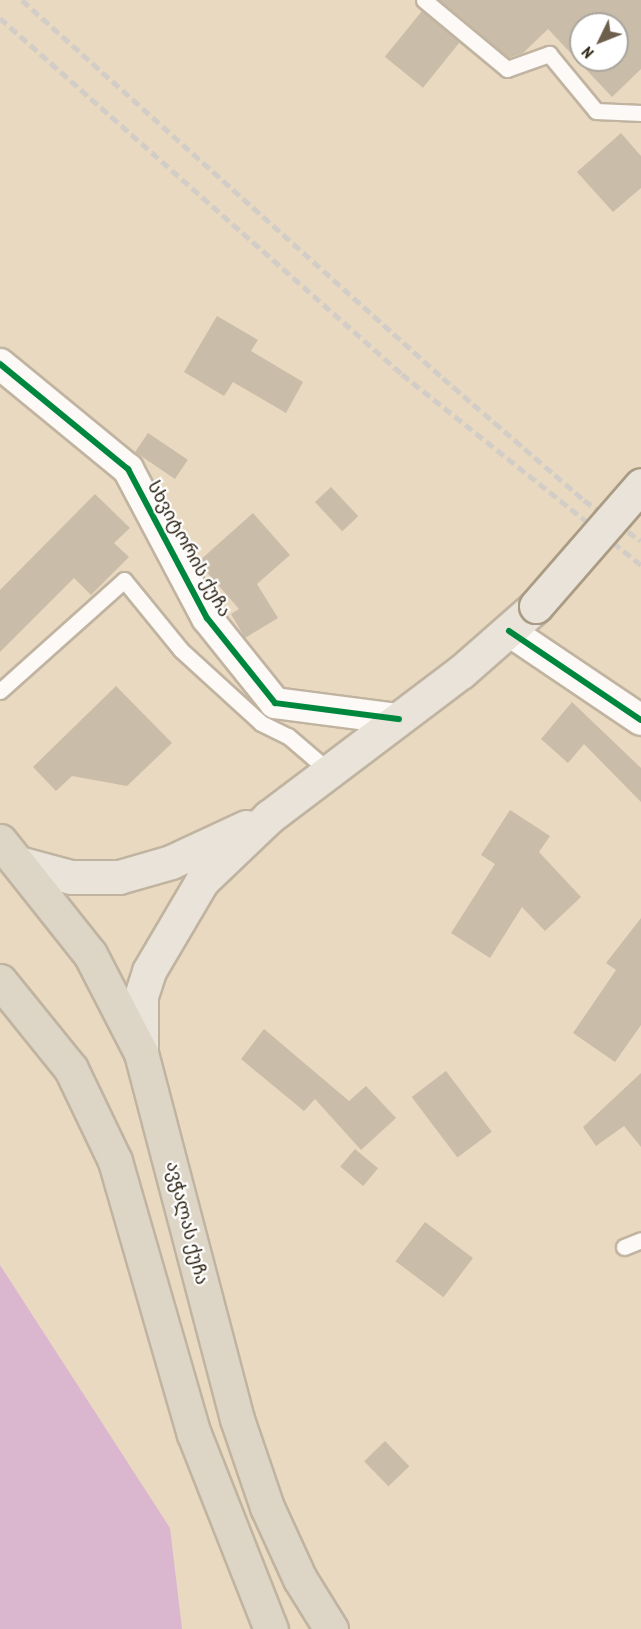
<!DOCTYPE html>
<html>
<head>
<meta charset="utf-8">
<style>
	body { margin:0 }
	#map { position:relative; width:641px; height:1629px; overflow:hidden; background:#e9d9c0; font-family:"PT Sans Narrow","Noto Sans Georgian",sans-serif }
	div>[style] { position:absolute }
	[style*='--x'] { left:calc(var(--x)*1px); top:calc(var(--y)*1px); width:calc(var(--w)*1px); rotate:calc(var(--a)*1deg) }
	.green>* { inset:0; background:#dbb6cf }
	.building>* { inset:0; background:#c9bca9; transform-origin:0 0 }
	.roads { filter:drop-shadow(2px 0 #c0b4a1) drop-shadow(-2px 0 #c0b4a1) drop-shadow(0 2px #c0b4a1) drop-shadow(0 -2px #c0b4a1) }
	.lane>* { height:15px; margin:-7.5px; padding:0 7.5px; transform-origin:7.5px; border-radius:7.5px; background:#fcf9f6 }
	.street>* { height:30px; margin:-15px; padding:0 15px; transform-origin:15px; border-radius:15px; background:#fcf9f6 }
	.primary>* { height:33px; margin:-16.5px; padding:0 16.5px; transform-origin:16.5px; border-radius:16.5px; background:#eae3d9 }
	.highway>* { height:33px; margin:-16.5px; padding:0 16.5px; transform-origin:16.5px; border-radius:16.5px; background:#ddd5c6 }
	.rail>* { height:4.5px; margin-top:-2.25px; transform-origin:0; background:repeating-linear-gradient(90deg,#d2cdc6 0 9px,transparent 0 13.5px) }
	.bridges { filter:drop-shadow(2px 0 #aa9c84) drop-shadow(-2px 0 #aa9c84) drop-shadow(0 2px #aa9c84) drop-shadow(0 -2px #aa9c84) }
	.primary-bridge>* { height:33px; margin:-16.5px; padding:0 16.5px; transform-origin:16.5px; border-radius:16.5px; background:#eae3d9 }
	.cycleway>* { height:6px; margin:-3px; padding:0 3px; transform-origin:3px; border-radius:3px; background:#00873e }
	span { translate:-50% -50%; white-space:nowrap; text-align:center; line-height:1.15; -webkit-text-stroke:4.5px #fff; paint-order:stroke }
	.street-label { font-size:18px; color:#291e0d }
	.north { position:absolute; left:569px; top:12px; width:60px; height:60px; box-sizing:border-box; background:#fff; border:2px solid #a9a59e; border-radius:50%; rotate:227deg; font-size:16px; font-weight:700; line-height:24px; text-align:center; color:#291e0d }
	.north::after { content:''; display:block; margin:auto; width:21px; height:27px; background:#6c5f4c; clip-path:polygon(50% 0,100% 100%,50% 72%,0 100%) }
</style>
</head>
<body>
<div id="map">
	<div class="green">
		<div style="clip-path:polygon(0 1265px,170px 1528px,182px 1629px,0 1629px)"></div>
	</div>
	<div class="building">
		<div style="clip-path:polygon(evenodd,439px 0,641px 0,641px 69px,612px 97px,548px 29px,523px 53px,509px 58px,439px 0,581px 24px,617px 24px,617px 60px,581px 60px,581px 24px)"></div>
		<div style="left:422px;top:11px;width:49px;height:59px;rotate:39deg"></div>
		<div style="clip-path:polygon(621px 133px,641px 156px,641px 188px,613px 212px,577px 172px)"></div>
		<div style="clip-path:polygon(217px 316px,258px 340px,251px 351px,303px 382px,286px 413px,233px 382px,224px 396px,184px 372px)"></div>
		<div style="left:148px;top:433px;width:48px;height:23px;rotate:34deg"></div>
		<div style="left:331px;top:487px;width:40px;height:22px;rotate:47deg"></div>
		<div style="clip-path:polygon(95px 494px,130px 528px,114px 543px,129px 557px,91px 595px,74px 578px,0 652px,0 590px)"></div>
		<div style="clip-path:polygon(253px 513px,290px 555px,257px 584px,278px 618px,245px 638px,231px 614px,239px 609px,198px 562px)"></div>
		<div style="clip-path:polygon(116px 686px,172px 743px,127px 786px,72px 776px,56px 791px,33px 767px)"></div>
		<div style="clip-path:polygon(572px 702px,641px 768px,641px 802px,584px 744px,568px 763px,541px 739px)"></div>
		<div style="clip-path:polygon(510px 810px,550px 836px,539px 852px,581px 897px,545px 931px,522px 907px,490px 958px,451px 933px,495px 864px,481px 855px)"></div>
		<div style="clip-path:polygon(641px 918px,641px 1025px,615px 1062px,573px 1033px,616px 970px,606px 963px)"></div>
		<div style="clip-path:polygon(264px 1029px,349px 1101px,366px 1086px,396px 1118px,361px 1150px,315px 1099px,304px 1111px,241px 1059px)"></div>
		<div style="left:446px;top:1071px;width:76px;height:43px;rotate:53deg"></div>
		<div style="clip-path:polygon(641px 1073px,641px 1147px,624px 1126px,596px 1146px,583px 1127px)"></div>
		<div style="left:355px;top:1149px;width:30px;height:23px;rotate:40deg"></div>
		<div style="left:425px;top:1222px;width:60px;height:49px;rotate:37deg"></div>
		<div style="left:385px;top:1441px;width:35px;height:29px;rotate:46deg"></div>
	</div>
	<div class="roads">
		<div class="lane">
			<div style="--x:424;--y:0;--w:108;--a:39.7"></div>
			<div style="--x:507;--y:69;--w:45;--a:-19.7"></div>
			<div style="--x:549;--y:54;--w:74;--a:50.5"></div>
			<div style="--x:596;--y:111;--w:45;--a:2.5"></div>
			<div style="--x:0;--y:691;--w:166;--a:-41.8"></div>
			<div style="--x:124;--y:580;--w:90;--a:50.8"></div>
			<div style="--x:181;--y:650;--w:108;--a:42.4"></div>
			<div style="--x:261;--y:723;--w:30;--a:26"></div>
			<div style="--x:288;--y:736;--w:55;--a:40.6"></div>
			<div style="--x:624;--y:1247;--w:18;--a:-22"></div>
		</div>
		<div class="street">
			<div style="--x:0;--y:364;--w:166;--a:39.4"></div>
			<div style="--x:128;--y:469;--w:169;--a:62.1"></div>
			<div style="--x:207;--y:618;--w:109;--a:51.3"></div>
			<div style="--x:275;--y:703;--w:125;--a:7.4"></div>
			<div style="--x:509;--y:631;--w:159;--a:34"></div>
		</div>
		<div class="primary">
			<div style="--x:22;--y:864;--w:51;--a:14.9"></div>
			<div style="--x:71;--y:877;--w:48;--a:0"></div>
			<div style="--x:119;--y:877;--w:54;--a:-16.1"></div>
			<div style="--x:171;--y:862;--w:83;--a:-25"></div>
			<div style="--x:141;--y:1053;--w:57;--a:-90"></div>
			<div style="--x:141;--y:996;--w:26;--a:-72"></div>
			<div style="--x:149;--y:971;--w:104;--a:-59.5"></div>
			<div style="--x:202;--y:881;--w:93;--a:-43.7"></div>
			<div style="--x:269;--y:817;--w:241;--a:-37.1"></div>
			<div style="--x:461;--y:672;--w:100;--a:-41.3"></div>
		</div>
		<div class="highway">
			<div style="--x:0;--y:841;--w:144;--a:51.5"></div>
			<div style="--x:90;--y:954;--w:111;--a:62.7"></div>
			<div style="--x:141;--y:1053;--w:378;--a:75.3"></div>
			<div style="--x:237;--y:1419;--w:93;--a:71.2"></div>
			<div style="--x:267;--y:1507;--w:79;--a:65.4"></div>
			<div style="--x:300;--y:1579;--w:59;--a:58.2"></div>
			<div style="--x:0;--y:981;--w:113;--a:51.1"></div>
			<div style="--x:71;--y:1069;--w:102;--a:64.4"></div>
			<div style="--x:115;--y:1161;--w:284;--a:73.9"></div>
			<div style="--x:194;--y:1434;--w:210;--a:68.5"></div>
		</div>
	</div>
	<div class="rail">
		<div style="--x:22;--y:0;--w:566;--a:41.92"></div>
		<div style="--x:443;--y:378;--w:186;--a:40.9"></div>
		<div style="--x:584;--y:500;--w:70;--a:35.7"></div>
		<div style="--x:0;--y:18;--w:537;--a:41.53"></div>
		<div style="--x:402;--y:374;--w:306;--a:38.6"></div>
	</div>
	<div class="bridges">
		<div class="primary-bridge">
			<div style="--x:536;--y:606;--w:160;--a:-49"></div>
		</div>
	</div>
	<div class="cycleway">
		<div style="--x:0;--y:364;--w:166;--a:39.4"></div>
		<div style="--x:128;--y:469;--w:169;--a:62.1"></div>
		<div style="--x:207;--y:618;--w:109;--a:51.3"></div>
		<div style="--x:275;--y:703;--w:125;--a:7.4"></div>
		<div style="--x:509;--y:631;--w:159;--a:34"></div>
	</div>
	<div class="street-label">
		<span style="left:189px;top:549px;rotate:61deg">სხვიტორის ქუჩა</span>
		<span style="left:187px;top:1223px;rotate:76deg">ავჭალას ქუჩა</span>
	</div>
	<div class="north">N</div>
</div>
</body>
</html>
